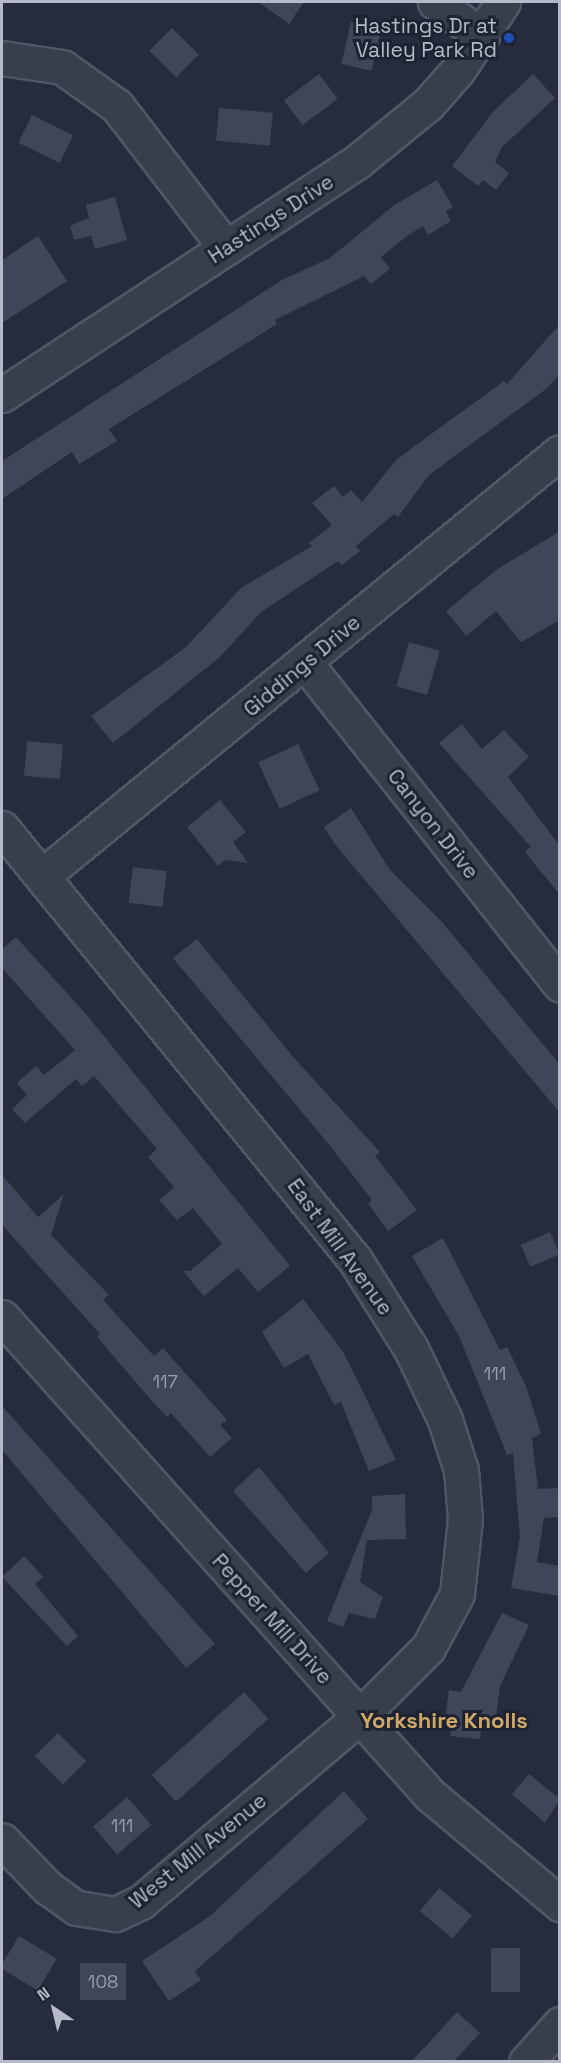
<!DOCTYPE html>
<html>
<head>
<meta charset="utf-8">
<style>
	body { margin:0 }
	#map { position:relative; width:561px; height:2063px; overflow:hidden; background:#262b3d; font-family:"Space Grotesk",sans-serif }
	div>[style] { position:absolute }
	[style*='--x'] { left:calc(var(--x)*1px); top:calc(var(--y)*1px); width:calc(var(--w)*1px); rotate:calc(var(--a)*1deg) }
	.building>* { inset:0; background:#40465a; transform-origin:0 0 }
	.roads { filter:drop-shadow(2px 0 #515665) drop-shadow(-2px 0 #515665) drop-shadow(0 2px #515665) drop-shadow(0 -2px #515665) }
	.minor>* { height:33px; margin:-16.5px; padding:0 16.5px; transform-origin:16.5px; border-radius:16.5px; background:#393e4d }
	.dots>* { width:16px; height:16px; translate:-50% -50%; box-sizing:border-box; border:3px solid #1e2332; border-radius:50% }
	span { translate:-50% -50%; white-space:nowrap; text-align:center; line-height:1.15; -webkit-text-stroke:6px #1e2332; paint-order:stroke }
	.number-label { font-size:18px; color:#989cac }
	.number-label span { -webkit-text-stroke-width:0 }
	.poi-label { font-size:21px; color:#b5b9c8 }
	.right { translate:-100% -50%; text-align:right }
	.street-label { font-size:21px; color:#b5b9c8 }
	.neighbourhood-label { font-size:22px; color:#cfa769; font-weight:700 }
	.frame { position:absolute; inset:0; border:3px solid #b5b9c8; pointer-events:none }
	.north { position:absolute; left:24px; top:1979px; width:60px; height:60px; -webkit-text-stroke:4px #1e2332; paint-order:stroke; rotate:325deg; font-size:16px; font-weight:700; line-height:24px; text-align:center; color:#b5b9c8 }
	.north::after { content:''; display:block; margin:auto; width:21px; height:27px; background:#b5b9c8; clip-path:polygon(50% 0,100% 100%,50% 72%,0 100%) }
</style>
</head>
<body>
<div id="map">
	<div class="building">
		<div style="clip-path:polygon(258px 2px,304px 2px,289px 24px)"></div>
		<div style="left:351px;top:22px;width:31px;height:43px;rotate:13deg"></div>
		<div style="left:172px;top:28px;width:38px;height:32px;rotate:45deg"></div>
		<div style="left:319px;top:74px;width:31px;height:44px;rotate:53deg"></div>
		<div style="clip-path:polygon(533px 74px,555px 98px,502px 147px,495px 162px,509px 173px,496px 190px,483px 180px,478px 186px,452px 166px,493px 112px)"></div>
		<div style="left:219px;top:108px;width:54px;height:33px;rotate:5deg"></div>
		<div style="left:32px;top:115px;width:46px;height:31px;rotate:26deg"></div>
		<div style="clip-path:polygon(437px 180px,453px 207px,446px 211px,451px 221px,428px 235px,423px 226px,407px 236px,381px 257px,390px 269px,371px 284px,364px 276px,275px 320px,277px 324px,109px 429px,117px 441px,79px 464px,72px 452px,2px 499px,2px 461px,282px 280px,330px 258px,393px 206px)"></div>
		<div style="clip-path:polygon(115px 197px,127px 240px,95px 249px,91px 236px,74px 240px,70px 226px,89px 218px,86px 205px)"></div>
		<div style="clip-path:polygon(38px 236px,67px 281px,2px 323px,2px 260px)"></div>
		<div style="clip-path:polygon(560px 324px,560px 374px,546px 389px,429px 475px,398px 517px,394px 514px,356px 546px,360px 551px,342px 565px,338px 561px,261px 612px,220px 657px,113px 743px,91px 716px,186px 647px,241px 588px,312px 546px,309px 543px,332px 525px,312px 503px,334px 486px,343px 497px,351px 490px,362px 502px,397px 459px,504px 381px,507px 384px)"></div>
		<div style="clip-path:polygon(560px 531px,560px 620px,521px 642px,496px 611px,466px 636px,446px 611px,496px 570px)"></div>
		<div style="left:409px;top:642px;width:32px;height:46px;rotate:16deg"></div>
		<div style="clip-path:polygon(462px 724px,482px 749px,504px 730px,529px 757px,508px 777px,560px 846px,560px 895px,525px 852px,531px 847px,439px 743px)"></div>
		<div style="left:27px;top:741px;width:36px;height:35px;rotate:5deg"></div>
		<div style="left:298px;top:744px;width:51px;height:44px;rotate:65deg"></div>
		<div style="clip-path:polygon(220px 800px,246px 832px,233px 842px,248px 863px,225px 860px,218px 866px,187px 827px)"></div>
		<div style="clip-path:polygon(351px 808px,390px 870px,442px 922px,560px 1065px,560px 1113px,334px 843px,324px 827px)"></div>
		<div style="left:133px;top:867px;width:34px;height:36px;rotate:7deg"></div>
		<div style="clip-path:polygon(16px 937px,86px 1014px,290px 1266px,258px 1292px,238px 1268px,204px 1296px,183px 1271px,190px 1271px,222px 1244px,193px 1208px,177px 1220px,159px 1200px,174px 1187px,148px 1157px,157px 1149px,94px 1076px,82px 1086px,76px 1079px,25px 1123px,12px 1109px,27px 1095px,17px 1083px,36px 1066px,44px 1075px,75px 1050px,2px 968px,2px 949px)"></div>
		<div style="clip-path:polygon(197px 939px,294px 1058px,380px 1152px,375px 1156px,417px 1210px,388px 1231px,368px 1203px,372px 1200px,331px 1147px,173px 958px)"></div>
		<div style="clip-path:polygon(2px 1175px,38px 1217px,64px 1194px,51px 1235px,109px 1295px,103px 1300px,154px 1356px,163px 1348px,227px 1420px,220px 1425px,232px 1438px,210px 1457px,171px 1413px,167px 1417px,151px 1400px,97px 1337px,100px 1334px,2px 1225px)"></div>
		<div style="left:550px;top:1232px;width:24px;height:32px;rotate:66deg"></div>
		<div style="clip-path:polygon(443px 1238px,500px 1350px,507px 1347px,526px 1386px,541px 1434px,532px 1438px,538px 1489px,560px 1488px,560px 1517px,544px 1518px,537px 1562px,560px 1566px,560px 1596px,511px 1588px,520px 1537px,513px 1453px,507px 1455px,459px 1336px,412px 1256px)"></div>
		<div style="clip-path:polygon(303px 1299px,344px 1353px,396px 1460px,369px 1471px,341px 1402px,334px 1405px,308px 1354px,284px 1368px,262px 1332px)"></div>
		<div style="clip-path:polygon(2px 1406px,215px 1644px,186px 1668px,2px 1450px)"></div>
		<div style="clip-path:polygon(259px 1467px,329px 1553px,306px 1573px,233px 1491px)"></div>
		<div style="clip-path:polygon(405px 1494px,406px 1539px,367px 1540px,360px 1582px,383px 1597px,375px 1619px,349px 1613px,343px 1627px,327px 1621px,372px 1510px,372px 1496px)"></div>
		<div style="clip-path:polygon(24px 1556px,43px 1577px,35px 1584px,78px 1636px,67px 1646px,2px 1577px)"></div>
		<div style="clip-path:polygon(502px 1613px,529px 1625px,500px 1686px,496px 1717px,483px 1716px,480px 1739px,450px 1736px,452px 1720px,445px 1719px,449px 1690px,461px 1692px)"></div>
		<div style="left:244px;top:1692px;width:36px;height:124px;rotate:48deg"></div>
		<div style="left:58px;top:1733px;width:40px;height:33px;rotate:45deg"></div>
		<div style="clip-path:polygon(529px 1774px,560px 1799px,545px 1823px,512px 1794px)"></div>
		<div style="clip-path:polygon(344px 1791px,368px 1819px,195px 1971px,201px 1980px,169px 2001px,142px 1961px,210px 1916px)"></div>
		<div style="left:127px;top:1797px;width:37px;height:45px;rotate:49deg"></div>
		<div style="left:439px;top:1888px;width:43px;height:30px;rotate:40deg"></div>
		<div style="left:19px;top:1936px;width:44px;height:37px;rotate:31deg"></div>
		<div style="left:491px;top:1948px;width:29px;height:44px"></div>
		<div style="left:80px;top:1963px;width:46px;height:37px"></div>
		<div style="clip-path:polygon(457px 2012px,480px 2033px,454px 2061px,412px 2061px)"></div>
	</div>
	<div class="roads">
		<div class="minor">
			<div style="--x:435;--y:2;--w:58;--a:35.9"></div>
			<div style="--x:2;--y:58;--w:61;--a:8.5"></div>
			<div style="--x:62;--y:67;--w:67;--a:35.3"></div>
			<div style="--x:117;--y:106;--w:179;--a:52.5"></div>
			<div style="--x:2;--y:395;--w:426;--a:-33.3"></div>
			<div style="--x:358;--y:161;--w:90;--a:-39.2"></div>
			<div style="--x:428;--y:104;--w:45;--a:-48.6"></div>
			<div style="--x:458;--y:70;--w:82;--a:-56.5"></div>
			<div style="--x:306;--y:664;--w:409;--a:51.6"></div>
			<div style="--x:2;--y:828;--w:558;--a:50.75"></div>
			<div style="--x:355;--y:1260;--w:105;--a:57.8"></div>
			<div style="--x:411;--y:1349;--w:79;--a:64.4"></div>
			<div style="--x:445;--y:1420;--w:52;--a:72.3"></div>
			<div style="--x:461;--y:1470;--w:49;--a:85.3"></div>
			<div style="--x:465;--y:1519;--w:75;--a:96.1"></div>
			<div style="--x:457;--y:1594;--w:61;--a:118.2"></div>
			<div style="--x:428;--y:1648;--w:98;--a:135"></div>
			<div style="--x:359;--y:1717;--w:286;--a:139.7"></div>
			<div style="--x:141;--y:1902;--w:29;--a:155"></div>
			<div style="--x:115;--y:1914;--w:39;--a:-171"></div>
			<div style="--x:76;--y:1908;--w:34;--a:-144"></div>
			<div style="--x:48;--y:1888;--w:66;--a:-133.8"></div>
			<div style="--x:42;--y:876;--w:669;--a:-39.3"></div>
			<div style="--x:2;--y:1317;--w:642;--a:48.16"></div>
			<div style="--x:430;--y:1795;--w:170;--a:40"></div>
			<div style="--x:526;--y:2062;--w:51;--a:-48.2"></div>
		</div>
	</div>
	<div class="dots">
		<div style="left:509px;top:38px;background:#1a4fb4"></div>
	</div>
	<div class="number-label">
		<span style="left:495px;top:1374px">111</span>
		<span style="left:165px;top:1382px">117</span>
		<span style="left:122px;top:1826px">111</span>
		<span style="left:103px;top:1982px">108</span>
	</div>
	<div class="poi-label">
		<span class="right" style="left:497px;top:38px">Hastings Dr at<br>Valley Park Rd</span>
	</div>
	<div class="street-label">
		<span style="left:271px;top:219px;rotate:-33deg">Hastings Drive</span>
		<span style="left:302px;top:666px;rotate:-40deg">Giddings Drive</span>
		<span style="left:433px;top:824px;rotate:52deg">Canyon Drive</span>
		<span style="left:340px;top:1247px;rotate:54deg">East Mill Avenue</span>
		<span style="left:272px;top:1619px;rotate:48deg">Pepper Mill Drive</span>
		<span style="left:198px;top:1851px;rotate:-39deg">West Mill Avenue</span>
	</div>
	<div class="neighbourhood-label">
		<span style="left:444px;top:1721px">Yorkshire Knolls</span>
	</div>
	<div class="frame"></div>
	<div class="north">N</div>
</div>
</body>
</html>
